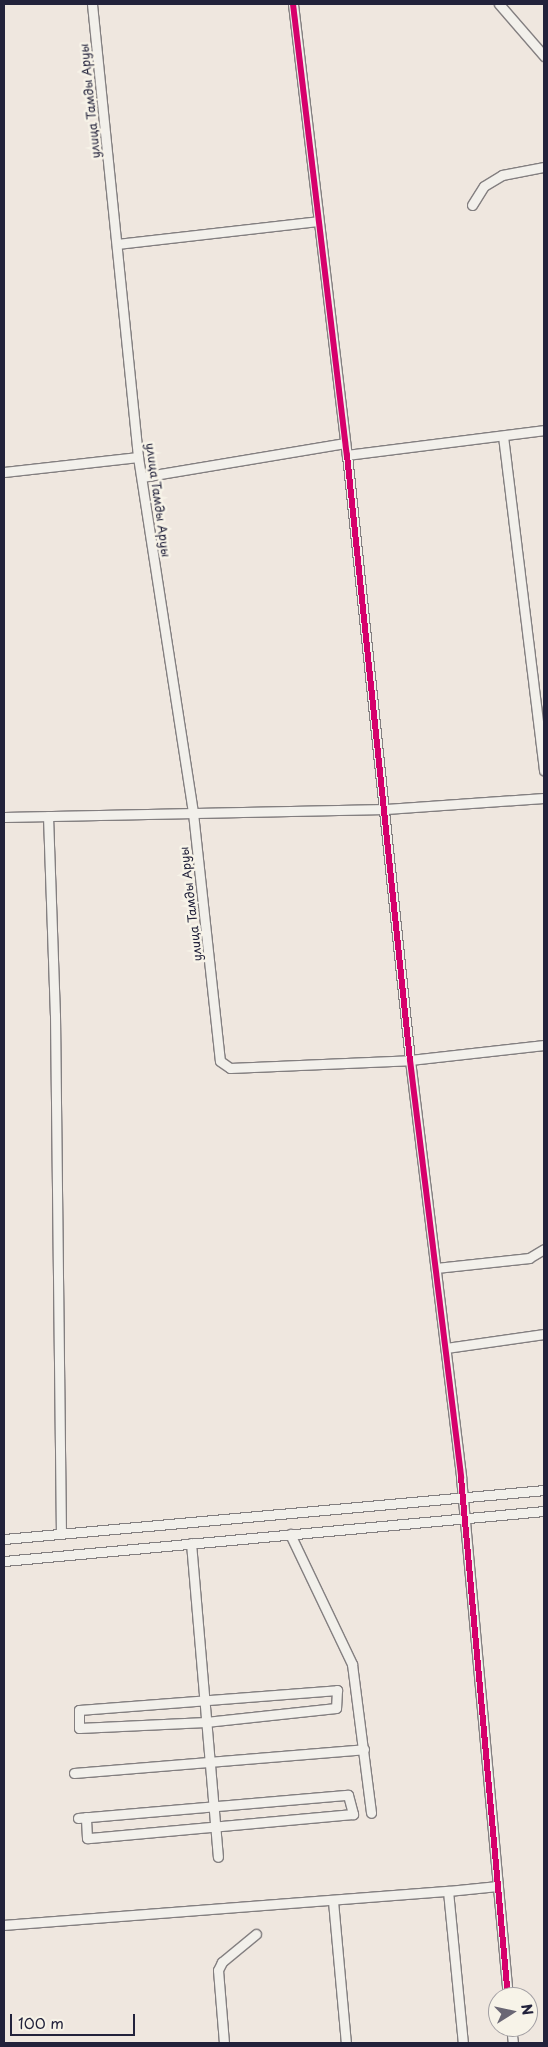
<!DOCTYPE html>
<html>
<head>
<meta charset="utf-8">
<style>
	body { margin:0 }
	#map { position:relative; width:548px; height:2047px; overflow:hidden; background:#efe7df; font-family:"Playpen Sans",sans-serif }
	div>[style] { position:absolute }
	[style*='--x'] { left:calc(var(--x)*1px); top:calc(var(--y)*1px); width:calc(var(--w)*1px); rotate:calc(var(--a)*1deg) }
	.roads { filter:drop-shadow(1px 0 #837f80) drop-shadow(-1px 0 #837f80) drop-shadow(0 1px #837f80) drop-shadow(0 -1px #837f80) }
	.minor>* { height:9px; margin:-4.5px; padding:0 4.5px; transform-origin:4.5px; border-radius:4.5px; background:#f2f0eb }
	.cycleway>* { height:6px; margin:-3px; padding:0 3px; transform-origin:3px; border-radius:3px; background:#d6006c }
	span { translate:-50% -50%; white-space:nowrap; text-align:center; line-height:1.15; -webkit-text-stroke:5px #f7f3e8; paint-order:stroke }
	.street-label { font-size:12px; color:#22223b }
	.frame { position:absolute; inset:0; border:5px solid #22223b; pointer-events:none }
	.north { position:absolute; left:488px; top:1987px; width:50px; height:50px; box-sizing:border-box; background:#f7f3e8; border:1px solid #a29fa3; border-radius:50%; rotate:80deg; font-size:14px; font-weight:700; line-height:20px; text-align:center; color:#22223b }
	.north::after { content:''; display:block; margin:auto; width:18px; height:22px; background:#6a6774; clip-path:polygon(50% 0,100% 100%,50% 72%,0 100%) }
	.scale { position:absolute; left:10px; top:2014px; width:125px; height:22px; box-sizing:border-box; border:2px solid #22223b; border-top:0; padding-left:6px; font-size:15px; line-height:18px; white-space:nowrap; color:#22223b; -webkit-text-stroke:4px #f7f3e8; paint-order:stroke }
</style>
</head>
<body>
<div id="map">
	<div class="roads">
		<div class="minor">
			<div style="--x:92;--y:4;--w:455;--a:84.2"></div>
			<div style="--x:138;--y:457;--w:360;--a:81.2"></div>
			<div style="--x:193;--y:813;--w:249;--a:83.8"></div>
			<div style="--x:220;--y:1061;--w:12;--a:35"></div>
			<div style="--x:230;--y:1068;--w:180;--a:-2.5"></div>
			<div style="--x:410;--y:1060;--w:135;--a:-6.4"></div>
			<div style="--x:293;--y:4;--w:454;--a:83.2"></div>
			<div style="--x:347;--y:455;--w:608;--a:84.06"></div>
			<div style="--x:410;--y:1060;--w:420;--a:83"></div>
			<div style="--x:461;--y:1477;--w:522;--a:84.84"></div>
			<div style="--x:499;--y:4;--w:69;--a:49.1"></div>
			<div style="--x:472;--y:205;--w:22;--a:-58"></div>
			<div style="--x:484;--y:186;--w:21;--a:-31"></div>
			<div style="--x:502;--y:175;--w:43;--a:-10.8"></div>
			<div style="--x:117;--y:244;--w:202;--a:-6.5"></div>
			<div style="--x:503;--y:436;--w:337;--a:83"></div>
			<div style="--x:347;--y:455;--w:199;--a:-7.2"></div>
			<div style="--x:4;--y:472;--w:135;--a:-6.4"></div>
			<div style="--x:142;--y:477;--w:206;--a:-9.5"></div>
			<div style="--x:48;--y:816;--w:199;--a:88"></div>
			<div style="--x:55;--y:1015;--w:519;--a:89.34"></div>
			<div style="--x:4;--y:817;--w:382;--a:-1.2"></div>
			<div style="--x:386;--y:809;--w:158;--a:-4"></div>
			<div style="--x:436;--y:1268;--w:94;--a:-6.1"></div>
			<div style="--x:529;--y:1258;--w:17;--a:-31"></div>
			<div style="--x:446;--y:1348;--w:99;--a:-8.1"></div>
			<div style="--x:290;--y:1534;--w:144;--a:64.5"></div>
			<div style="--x:352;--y:1664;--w:150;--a:82.7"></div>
			<div style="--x:4;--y:1539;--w:542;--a:-5.18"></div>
			<div style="--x:191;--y:1543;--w:315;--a:85.1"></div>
			<div style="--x:4;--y:1561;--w:542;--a:-5.29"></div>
			<div style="--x:337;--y:1690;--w:18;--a:93"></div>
			<div style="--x:336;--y:1708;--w:131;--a:173.9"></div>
			<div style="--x:206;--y:1722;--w:127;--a:177.3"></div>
			<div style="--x:79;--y:1728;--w:18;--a:-90"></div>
			<div style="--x:79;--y:1710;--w:259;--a:-4.4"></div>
			<div style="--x:74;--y:1773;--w:291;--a:-4.7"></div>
			<div style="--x:78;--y:1818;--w:271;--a:-4.9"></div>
			<div style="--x:348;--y:1795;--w:20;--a:75"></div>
			<div style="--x:353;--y:1814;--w:267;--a:174.8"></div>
			<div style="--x:87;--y:1838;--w:21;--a:-93"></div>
			<div style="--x:448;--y:1891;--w:50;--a:-5.7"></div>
			<div style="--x:333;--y:1901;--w:143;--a:84.8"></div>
			<div style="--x:4;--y:1925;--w:445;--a:-4.4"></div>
			<div style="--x:448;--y:1891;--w:153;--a:84.4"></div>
			<div style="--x:511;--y:2027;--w:16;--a:83"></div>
			<div style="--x:224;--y:2043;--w:73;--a:-94.7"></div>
			<div style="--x:218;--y:1970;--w:9;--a:-63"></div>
			<div style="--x:222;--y:1962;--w:44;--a:-39.5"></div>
		</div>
	</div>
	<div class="cycleway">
		<div style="--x:293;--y:4;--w:454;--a:83.2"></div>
		<div style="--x:347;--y:455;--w:608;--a:84.06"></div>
		<div style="--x:410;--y:1060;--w:420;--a:83"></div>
		<div style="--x:461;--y:1477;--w:522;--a:84.84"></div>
	</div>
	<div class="street-label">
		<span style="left:90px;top:101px;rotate:-96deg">улица Тамды Аруы</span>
		<span style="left:158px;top:500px;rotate:82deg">улица Тамды Аруы</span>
		<span style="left:191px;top:904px;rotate:-97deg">улица Тамды Аруы</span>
	</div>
	<div class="frame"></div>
	<div class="north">N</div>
	<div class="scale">100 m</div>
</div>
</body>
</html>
